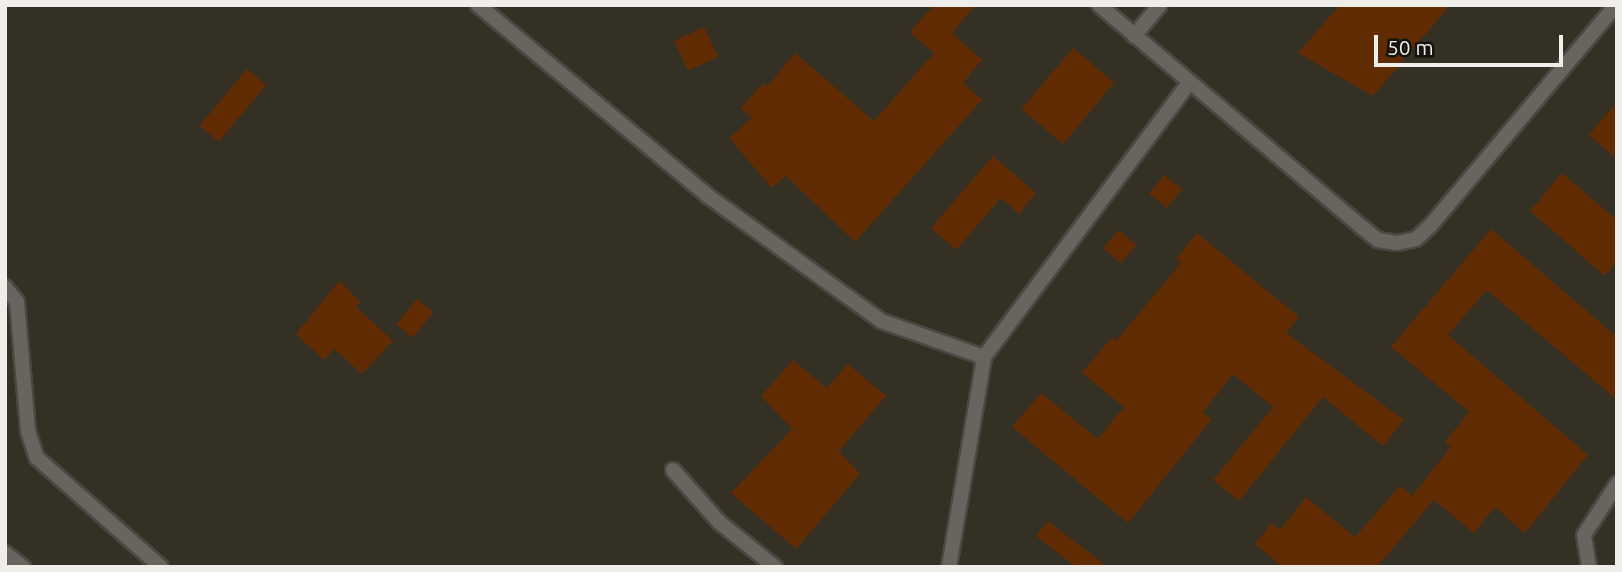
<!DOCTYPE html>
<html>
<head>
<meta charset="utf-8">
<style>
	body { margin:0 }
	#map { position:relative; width:1622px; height:572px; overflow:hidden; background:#2c2a24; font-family:Ubuntu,sans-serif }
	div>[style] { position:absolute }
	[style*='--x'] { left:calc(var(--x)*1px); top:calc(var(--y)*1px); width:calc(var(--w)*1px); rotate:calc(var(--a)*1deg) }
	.built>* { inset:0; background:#343124; transform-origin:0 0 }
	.building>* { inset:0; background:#612b03; transform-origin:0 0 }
	.roads { filter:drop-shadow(2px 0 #494842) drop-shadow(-2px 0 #494842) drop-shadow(0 2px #494842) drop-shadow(0 -2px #494842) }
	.lane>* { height:14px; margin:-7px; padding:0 7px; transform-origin:7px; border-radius:7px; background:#67655d }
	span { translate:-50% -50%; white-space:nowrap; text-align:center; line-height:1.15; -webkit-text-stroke:5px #141310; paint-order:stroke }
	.frame { position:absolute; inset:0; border:7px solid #efeeea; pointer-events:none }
	.scale { position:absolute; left:1374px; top:35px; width:189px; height:32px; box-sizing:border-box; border:4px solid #efeeea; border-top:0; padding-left:9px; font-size:21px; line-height:24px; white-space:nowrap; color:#efeeea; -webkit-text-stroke:5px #141310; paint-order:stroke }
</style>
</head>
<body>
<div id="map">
	<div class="built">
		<div style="left:5px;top:5px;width:1612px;height:562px"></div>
	</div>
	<div class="building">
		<div style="clip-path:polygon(934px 5px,976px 5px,952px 33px,982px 60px,963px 83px,982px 100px,855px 242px,786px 176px,772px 188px,729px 138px,752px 118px,741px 108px,763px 83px,767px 87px,795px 53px,874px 121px,934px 53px,910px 32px)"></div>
		<div style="clip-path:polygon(1340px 5px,1450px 5px,1373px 96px,1298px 53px)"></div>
		<div style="left:704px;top:27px;width:33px;height:33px;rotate:65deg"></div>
		<div style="left:1073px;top:48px;width:54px;height:80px;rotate:40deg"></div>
		<div style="left:247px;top:69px;width:25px;height:74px;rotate:40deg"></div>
		<div style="clip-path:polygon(1617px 102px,1617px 159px,1589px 135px)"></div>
		<div style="clip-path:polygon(993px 156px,1036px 193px,1019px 214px,1001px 198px,956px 250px,931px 228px)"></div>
		<div style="clip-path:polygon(1562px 173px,1617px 220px,1617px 261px,1605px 276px,1530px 211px)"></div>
		<div style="left:1164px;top:175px;width:23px;height:24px;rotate:38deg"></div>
		<div style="clip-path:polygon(1491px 229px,1617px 337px,1617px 400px,1487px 290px,1448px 335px,1588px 455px,1525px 533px,1495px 507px,1474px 533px,1434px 500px,1377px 567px,1282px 567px,1255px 544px,1272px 523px,1280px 530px,1306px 497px,1355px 537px,1400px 486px,1412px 496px,1451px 447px,1445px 442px,1469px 412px,1391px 347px)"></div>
		<div style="left:1119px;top:230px;width:23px;height:24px;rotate:41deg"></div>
		<div style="clip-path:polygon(1197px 233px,1299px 317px,1286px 333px,1404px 420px,1383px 446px,1323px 397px,1239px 501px,1213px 480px,1273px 407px,1233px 374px,1203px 412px,1212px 419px,1128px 523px,1012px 427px,1041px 393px,1098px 439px,1124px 407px,1082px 373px,1112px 337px,1116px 341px,1181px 263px,1176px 259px)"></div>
		<div style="clip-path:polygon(339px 281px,361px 302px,356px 307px,393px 341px,362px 374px,334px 349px,324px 360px,296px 334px)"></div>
		<div style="left:417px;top:299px;width:21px;height:33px;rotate:39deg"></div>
		<div style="clip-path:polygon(793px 360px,827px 388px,848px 364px,886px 396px,839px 451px,860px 474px,796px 549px,731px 493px,792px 429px,761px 396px)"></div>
		<div style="clip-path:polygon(1048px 521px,1108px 567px,1076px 567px,1036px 536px)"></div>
	</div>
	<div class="roads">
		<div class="lane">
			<div style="--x:478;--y:5;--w:299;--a:39.7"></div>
			<div style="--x:708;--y:196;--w:213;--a:35.8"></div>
			<div style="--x:881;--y:321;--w:109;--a:19.3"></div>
			<div style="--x:1099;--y:5;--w:346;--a:40.2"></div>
			<div style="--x:1363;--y:228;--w:19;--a:39"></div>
			<div style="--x:1378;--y:240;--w:19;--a:9"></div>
			<div style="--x:1397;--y:243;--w:19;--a:-12"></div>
			<div style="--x:1416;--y:239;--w:19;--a:-43"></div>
			<div style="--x:1430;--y:226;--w:289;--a:-49.9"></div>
			<div style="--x:1134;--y:36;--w:40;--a:-50"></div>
			<div style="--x:5;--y:287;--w:19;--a:51"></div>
			<div style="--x:17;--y:302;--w:129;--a:85.1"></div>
			<div style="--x:28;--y:431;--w:28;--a:72"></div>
			<div style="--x:37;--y:458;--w:165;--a:41.3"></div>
			<div style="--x:673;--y:470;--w:69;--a:48.5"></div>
			<div style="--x:719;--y:522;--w:72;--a:38.8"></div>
			<div style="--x:5;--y:553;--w:23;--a:38"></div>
			<div style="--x:949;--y:567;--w:213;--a:-80.5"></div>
			<div style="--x:984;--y:357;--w:342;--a:-53.2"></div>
			<div style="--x:1589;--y:567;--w:32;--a:-99"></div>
			<div style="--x:1584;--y:535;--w:61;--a:-57.1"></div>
		</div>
	</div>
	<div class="frame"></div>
	<div class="scale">50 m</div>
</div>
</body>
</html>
